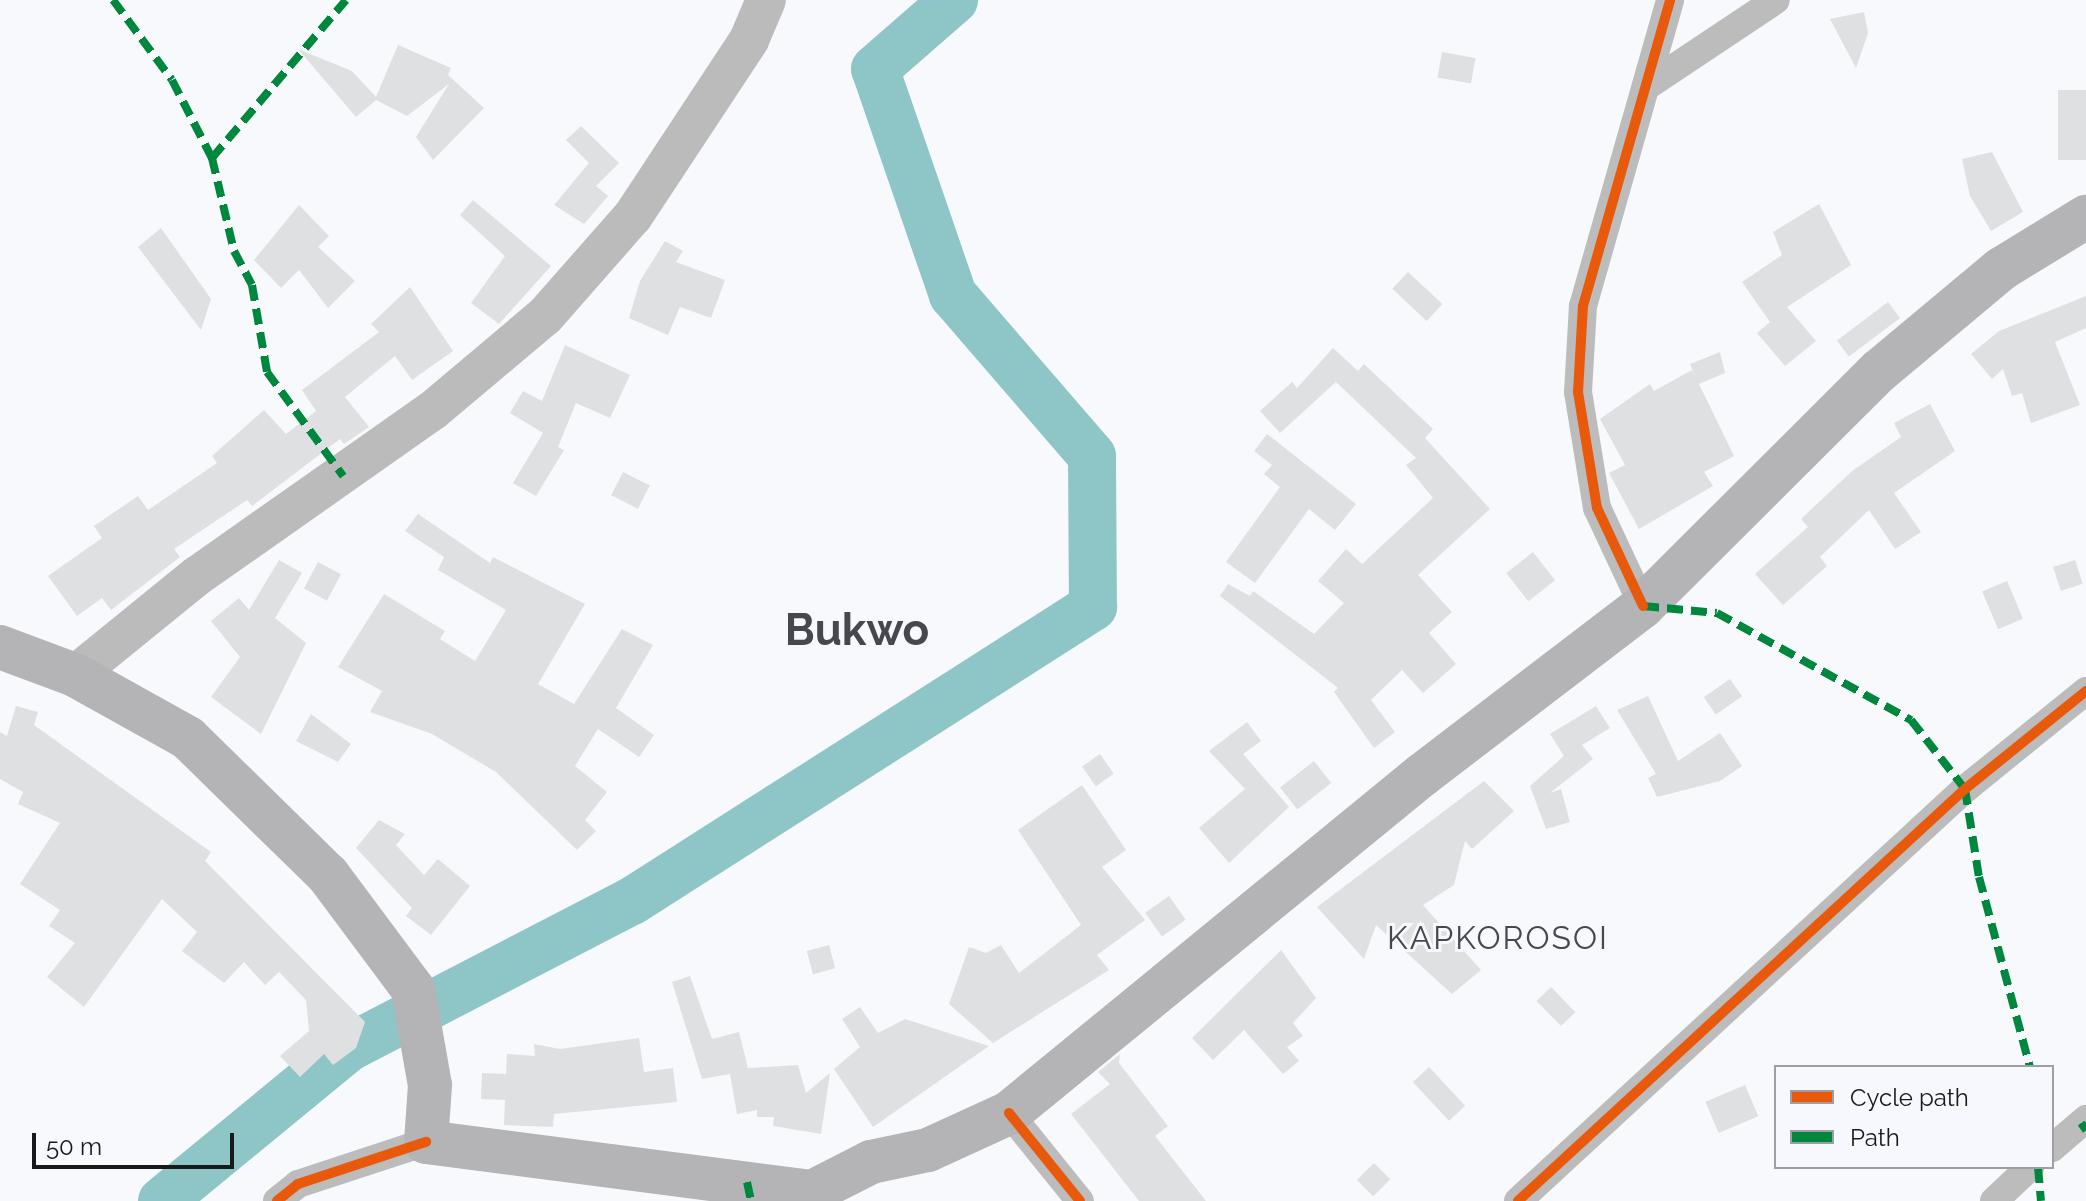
<!DOCTYPE html>
<html>
<head>
<meta charset="utf-8">
<style>
	body { margin:0 }
	#map { position:relative; width:2086px; height:1201px; overflow:hidden; background:#f8f9fc; font-family:Raleway,sans-serif }
	div>[style] { position:absolute }
	[style*='--x'] { left:calc(var(--x)*1px); top:calc(var(--y)*1px); width:calc(var(--w)*1px); rotate:calc(var(--a)*1deg) }
	.river>* { height:48px; margin:-24px; padding:0 24px; transform-origin:24px; border-radius:24px; background:#8ec6c8 }
	.building>* { inset:0; background:#dfe0e2; transform-origin:0 0 }
	.street>* { height:28px; margin:-14px; padding:0 14px; transform-origin:14px; border-radius:14px; background:#bcbcbc }
	.secondary>* { height:40px; margin:-20px; padding:0 20px; transform-origin:20px; border-radius:20px; background:#bcbbbc }
	.primary>* { height:44px; margin:-22px; padding:0 22px; transform-origin:22px; border-radius:22px; background:#b4b3b5 }
	.quiet>* { height:8px; margin-top:-4px; transform-origin:0; background:repeating-linear-gradient(90deg,#00873e 0 16px,transparent 0 24px) }
	.cycleway>* { height:10px; margin:-5px; padding:0 5px; transform-origin:5px; border-radius:5px; background:#e8590c }
	span { translate:-50% -50%; white-space:nowrap; text-align:center; line-height:1.15; -webkit-text-stroke:6px #f6f8fe; paint-order:stroke }
	.quarter-label { font-size:32px; color:#47484d; letter-spacing:2px }
	.town-label { font-size:44px; color:#47484d; font-weight:700 }
	.legend { position:absolute; left:1774px; top:1065px; width:280px; height:104px; box-sizing:border-box; background:#f6f8fe; border:2px solid #9d9fa3; margin:0; padding:10px 14px; list-style:none; font-size:24px; color:#18191b }
	.legend li { display:flex; align-items:center; gap:16px; height:40px }
	.legend b { width:40px; border:2px solid #9d9fa3 }
	.scale { position:absolute; left:32px; top:1133px; width:202px; height:36px; box-sizing:border-box; border:4px solid #18191b; border-top:0; padding-left:10px; font-size:24px; line-height:28px; white-space:nowrap; color:#18191b; -webkit-text-stroke:6px #f6f8fe; paint-order:stroke }
</style>
</head>
<body>
<div id="map">
	<div class="river">
		<div style="--x:162;--y:1201;--w:241;--a:-39.4"></div>
		<div style="--x:348;--y:1048;--w:320;--a:-27.4"></div>
		<div style="--x:632;--y:901;--w:547;--a:-32.53"></div>
		<div style="--x:1093;--y:607;--w:151;--a:-90.4"></div>
		<div style="--x:1092;--y:456;--w:213;--a:-130.8"></div>
		<div style="--x:953;--y:295;--w:239;--a:-109"></div>
		<div style="--x:875;--y:69;--w:105;--a:-41.1"></div>
	</div>
	<div class="building">
		<div style="clip-path:polygon(1864px 12px,1868px 33px,1856px 68px,1830px 19px)"></div>
		<div style="clip-path:polygon(398px 45px,451px 68px,448px 75px,484px 108px,433px 160px,416px 137px,449px 84px,407px 116px,376px 100px,356px 117px,298px 49px,352px 71px,376px 97px)"></div>
		<div style="left:1442px;top:52px;width:34px;height:26px;rotate:10deg"></div>
		<div style="left:2086px;top:90px;width:70px;height:28px;rotate:90deg"></div>
		<div style="clip-path:polygon(581px 126px,619px 163px,596px 186px,608px 196px,584px 224px,554px 205px,589px 163px,566px 140px)"></div>
		<div style="clip-path:polygon(1992px 152px,2023px 212px,1991px 231px,1970px 196px,1962px 159px)"></div>
		<div style="clip-path:polygon(473px 200px,551px 266px,499px 324px,471px 303px,505px 256px,460px 215px)"></div>
		<div style="clip-path:polygon(1819px 204px,1851px 265px,1787px 307px,1816px 341px,1785px 366px,1757px 333px,1770px 322px,1742px 282px,1782px 255px,1773px 232px)"></div>
		<div style="clip-path:polygon(299px 205px,329px 236px,318px 247px,355px 281px,328px 308px,299px 270px,281px 288px,254px 260px)"></div>
		<div style="clip-path:polygon(161px 228px,211px 299px,201px 330px,138px 247px)"></div>
		<div style="clip-path:polygon(665px 241px,683px 251px,676px 262px,725px 280px,711px 318px,680px 307px,668px 335px,629px 318px,640px 281px)"></div>
		<div style="left:1408px;top:272px;width:47px;height:23px;rotate:43deg"></div>
		<div style="clip-path:polygon(410px 287px,453px 351px,412px 380px,395px 356px,345px 397px,369px 427px,344px 444px,340px 439px,252px 506px,247px 500px,174px 549px,180px 557px,111px 610px,102px 598px,77px 616px,48px 576px,102px 538px,94px 526px,138px 496px,148px 510px,217px 463px,212px 456px,264px 410px,286px 434px,316px 411px,302px 390px,379px 332px,371px 324px)"></div>
		<div style="clip-path:polygon(2086px 296px,2086px 328px,2055px 342px,2080px 405px,2031px 423px,2022px 393px,2012px 396px,2003px 369px,1992px 379px,1971px 354px,1999px 331px)"></div>
		<div style="left:1888px;top:302px;width:20px;height:64px;rotate:53deg"></div>
		<div style="clip-path:polygon(565px 345px,630px 375px,610px 418px,576px 403px,558px 447px,564px 450px,536px 496px,513px 483px,543px 433px,510px 413px,523px 391px,542px 401px)"></div>
		<div style="clip-path:polygon(1333px 348px,1358px 371px,1364px 364px,1433px 429px,1425px 438px,1490px 509px,1418px 575px,1452px 612px,1429px 633px,1456px 664px,1423px 693px,1402px 670px,1371px 700px,1395px 732px,1374px 748px,1334px 692px,1338px 688px,1220px 596px,1228px 584px,1250px 596px,1253px 591px,1314px 634px,1344px 603px,1318px 581px,1346px 549px,1362px 564px,1433px 498px,1406px 465px,1416px 458px,1336px 382px,1280px 433px,1260px 411px,1292px 382px,1297px 388px)"></div>
		<div style="clip-path:polygon(1720px 352px,1725px 373px,1699px 384px,1734px 456px,1704px 472px,1713px 486px,1639px 529px,1609px 473px,1625px 465px,1600px 419px,1650px 384px,1654px 391px,1692px 370px,1696px 378px,1690px 364px)"></div>
		<div style="clip-path:polygon(1930px 404px,1955px 451px,1894px 493px,1921px 532px,1895px 549px,1869px 510px,1820px 557px,1827px 566px,1783px 605px,1755px 574px,1808px 527px,1801px 519px,1852px 471px,1901px 437px,1894px 423px)"></div>
		<div style="clip-path:polygon(1267px 434px,1356px 504px,1335px 530px,1309px 509px,1255px 583px,1226px 562px,1280px 487px,1264px 474px,1272px 465px,1254px 451px)"></div>
		<div style="left:623px;top:472px;width:30px;height:26px;rotate:27deg"></div>
		<div style="clip-path:polygon(418px 514px,490px 563px,493px 557px,585px 604px,538px 684px,574px 704px,622px 629px,653px 645px,616px 708px,654px 735px,639px 757px,598px 729px,575px 766px,607px 792px,585px 820px,596px 831px,577px 850px,496px 772px,432px 734px,370px 712px,382px 691px,338px 667px,384px 594px,445px 631px,440px 639px,475px 661px,506px 610px,438px 570px,444px 557px,405px 531px)"></div>
		<div style="left:1533px;top:552px;width:36px;height:34px;rotate:52deg"></div>
		<div style="clip-path:polygon(279px 560px,302px 573px,275px 618px,306px 643px,261px 734px,211px 697px,240px 657px,211px 621px,239px 598px,249px 610px)"></div>
		<div style="left:2075px;top:560px;width:25px;height:23px;rotate:72deg"></div>
		<div style="left:318px;top:562px;width:26px;height:30px;rotate:28deg"></div>
		<div style="left:2007px;top:581px;width:41px;height:27px;rotate:67deg"></div>
		<div style="left:1730px;top:679px;width:21px;height:32px;rotate:55deg"></div>
		<div style="clip-path:polygon(1648px 696px,1678px 761px,1720px 733px,1742px 766px,1720px 781px,1657px 797px,1648px 778px,1656px 774px,1617px 710px)"></div>
		<div style="clip-path:polygon(16px 706px,38px 712px,34px 725px,211px 852px,205px 861px,365px 1022px,356px 1048px,333px 1065px,324px 1054px,300px 1077px,280px 1056px,309px 1031px,306px 1000px,279px 972px,265px 985px,244px 962px,224px 983px,182px 951px,197px 932px,162px 899px,84px 1007px,47px 977px,75px 943px,49px 926px,60px 910px,20px 884px,60px 823px,18px 804px,23px 792px,0 779px,0 732px,7px 736px)"></div>
		<div style="clip-path:polygon(1596px 706px,1610px 728px,1582px 745px,1593px 759px,1550px 793px,1561px 789px,1570px 822px,1546px 829px,1530px 786px,1564px 756px,1550px 734px)"></div>
		<div style="clip-path:polygon(311px 714px,351px 744px,338px 762px,296px 741px)"></div>
		<div style="clip-path:polygon(1247px 722px,1261px 741px,1243px 754px,1289px 807px,1229px 863px,1199px 828px,1245px 789px,1209px 751px)"></div>
		<div style="left:1100px;top:754px;width:24px;height:22px;rotate:55deg"></div>
		<div style="left:1314px;top:761px;width:28px;height:43px;rotate:52deg"></div>
		<div style="clip-path:polygon(1484px 781px,1514px 811px,1472px 849px,1465px 841px,1454px 885px,1423px 905px,1481px 970px,1452px 994px,1376px 925px,1364px 959px,1317px 907px)"></div>
		<div style="clip-path:polygon(1082px 785px,1126px 850px,1102px 867px,1145px 920px,1097px 955px,1109px 970px,993px 1043px,949px 1004px,969px 947px,986px 953px,1001px 945px,1019px 973px,1081px 925px,1018px 830px)"></div>
		<div style="clip-path:polygon(379px 820px,405px 834px,396px 845px,424px 875px,438px 859px,470px 886px,431px 935px,406px 916px,412px 908px,356px 848px)"></div>
		<div style="left:1169px;top:896px;width:29px;height:29px;rotate:55deg"></div>
		<div style="left:829px;top:945px;width:24px;height:23px;rotate:75deg"></div>
		<div style="clip-path:polygon(1281px 950px,1316px 998px,1293px 1023px,1303px 1036px,1287px 1047px,1299px 1061px,1283px 1074px,1244px 1030px,1213px 1060px,1192px 1038px)"></div>
		<div style="clip-path:polygon(690px 976px,712px 1039px,739px 1032px,748px 1068px,798px 1065px,806px 1093px,830px 1073px,821px 1134px,773px 1126px,774px 1117px,757px 1117px,757px 1110px,737px 1114px,730px 1074px,702px 1079px,672px 982px)"></div>
		<div style="left:1551px;top:987px;width:35px;height:20px;rotate:46deg"></div>
		<div style="clip-path:polygon(860px 1007px,878px 1033px,905px 1019px,989px 1046px,873px 1127px,834px 1069px,860px 1047px,842px 1019px)"></div>
		<div style="clip-path:polygon(639px 1038px,644px 1072px,673px 1068px,677px 1102px,554px 1114px,553px 1127px,504px 1125px,505px 1100px,481px 1099px,482px 1073px,506px 1074px,507px 1054px,535px 1056px,534px 1044px,560px 1049px)"></div>
		<div style="clip-path:polygon(1120px 1054px,1119px 1063px,1168px 1126px,1155px 1136px,1206px 1201px,1139px 1201px,1071px 1114px,1110px 1084px,1098px 1072px)"></div>
		<div style="left:1429px;top:1067px;width:53px;height:22px;rotate:47deg"></div>
		<div style="left:1745px;top:1085px;width:34px;height:43px;rotate:67deg"></div>
		<div style="left:1374px;top:1163px;width:23px;height:24px;rotate:45deg"></div>
	</div>
	<div class="street">
		<div style="--x:1650;--y:84;--w:151;--a:-33.7"></div>
		<div style="--x:1643;--y:606;--w:108;--a:-115.1"></div>
		<div style="--x:1597;--y:508;--w:118;--a:-99.3"></div>
		<div style="--x:1578;--y:392;--w:86;--a:-86.7"></div>
		<div style="--x:1583;--y:306;--w:318;--a:-74.1"></div>
		<div style="--x:1009;--y:1113;--w:113;--a:51.1"></div>
		<div style="--x:2052;--y:1148;--w:45;--a:-40.5"></div>
		<div style="--x:277;--y:1201;--w:27;--a:-39"></div>
		<div style="--x:298;--y:1184;--w:135;--a:-18.2"></div>
		<div style="--x:1518;--y:1201;--w:608;--a:-42.67"></div>
		<div style="--x:1965;--y:789;--w:156;--a:-39"></div>
		<div style="--x:1994;--y:1201;--w:50;--a:-43.4"></div>
	</div>
	<div class="secondary">
		<div style="--x:75;--y:675;--w:157;--a:-39.1"></div>
		<div style="--x:197;--y:576;--w:287;--a:-35.1"></div>
		<div style="--x:432;--y:411;--w:148;--a:-40.1"></div>
		<div style="--x:545;--y:316;--w:133;--a:-48.7"></div>
		<div style="--x:633;--y:216;--w:211;--a:-56.6"></div>
		<div style="--x:749;--y:40;--w:43;--a:-67"></div>
	</div>
	<div class="primary">
		<div style="--x:0;--y:647;--w:80;--a:20.5"></div>
		<div style="--x:75;--y:675;--w:129;--a:29.1"></div>
		<div style="--x:188;--y:738;--w:196;--a:44.4"></div>
		<div style="--x:328;--y:875;--w:142;--a:53.3"></div>
		<div style="--x:413;--y:989;--w:97;--a:80"></div>
		<div style="--x:430;--y:1085;--w:57;--a:94"></div>
		<div style="--x:426;--y:1142;--w:389;--a:7.4"></div>
		<div style="--x:812;--y:1192;--w:66;--a:-27"></div>
		<div style="--x:871;--y:1162;--w:58;--a:-11.9"></div>
		<div style="--x:928;--y:1150;--w:89;--a:-24.6"></div>
		<div style="--x:1009;--y:1113;--w:534;--a:-39.3"></div>
		<div style="--x:1422;--y:775;--w:278;--a:-37.4"></div>
		<div style="--x:1643;--y:606;--w:333;--a:-44.9"></div>
		<div style="--x:1879;--y:371;--w:159;--a:-39.9"></div>
		<div style="--x:2001;--y:269;--w:100;--a:-31.5"></div>
	</div>
	<div class="quiet">
		<div style="--x:113;--y:0;--w:99;--a:53.6"></div>
		<div style="--x:172;--y:80;--w:88;--a:62.9"></div>
		<div style="--x:212;--y:158;--w:96;--a:76.7"></div>
		<div style="--x:234;--y:251;--w:38;--a:62"></div>
		<div style="--x:252;--y:285;--w:88;--a:80.2"></div>
		<div style="--x:267;--y:372;--w:129;--a:53.8"></div>
		<div style="--x:212;--y:158;--w:207;--a:-49.7"></div>
		<div style="--x:1643;--y:606;--w:74;--a:5.4"></div>
		<div style="--x:1717;--y:613;--w:222;--a:28.9"></div>
		<div style="--x:1911;--y:720;--w:88;--a:52"></div>
		<div style="--x:1965;--y:789;--w:89;--a:81"></div>
		<div style="--x:1979;--y:877;--w:197;--a:75"></div>
		<div style="--x:2081;--y:1123;--w:9;--a:54"></div>
		<div style="--x:2038;--y:1167;--w:34;--a:85"></div>
		<div style="--x:747;--y:1182;--w:19;--a:78"></div>
	</div>
	<div class="cycleway">
		<div style="--x:1643;--y:606;--w:108;--a:-115.1"></div>
		<div style="--x:1597;--y:508;--w:118;--a:-99.3"></div>
		<div style="--x:1578;--y:392;--w:86;--a:-86.7"></div>
		<div style="--x:1583;--y:306;--w:318;--a:-74.1"></div>
		<div style="--x:1009;--y:1113;--w:113;--a:51.1"></div>
		<div style="--x:277;--y:1201;--w:27;--a:-39"></div>
		<div style="--x:298;--y:1184;--w:135;--a:-18.2"></div>
		<div style="--x:1518;--y:1201;--w:608;--a:-42.67"></div>
		<div style="--x:1965;--y:789;--w:156;--a:-39"></div>
	</div>
	<div class="quarter-label">
		<span style="left:1498px;top:938px">KAPKOROSOI</span>
	</div>
	<div class="town-label">
		<span style="left:857px;top:630px">Bukwo</span>
	</div>
	<ul class="legend">
	<li><b style="height:10px;background:#e8590c"></b>Cycle path</li>
	<li><b style="height:10px;background:#00873e"></b>Path</li>
	</ul>
	<div class="scale">50 m</div>
</div>
</body>
</html>
